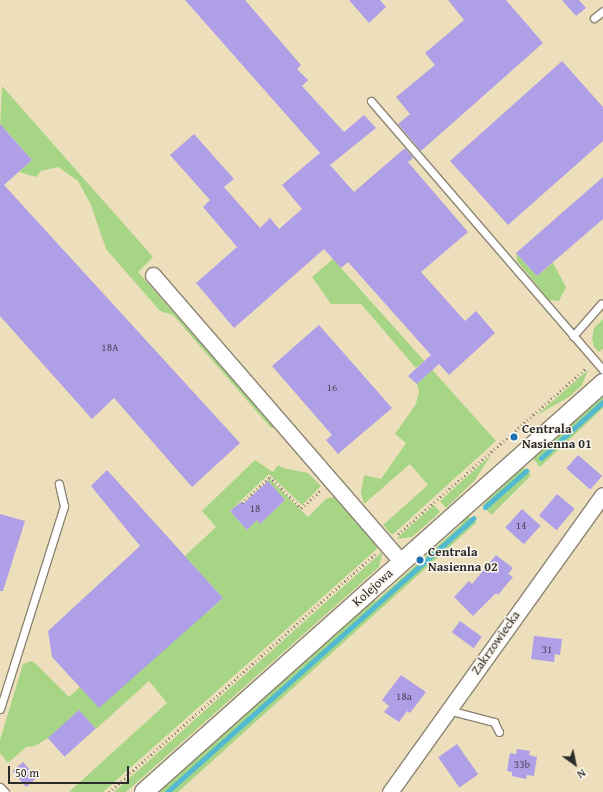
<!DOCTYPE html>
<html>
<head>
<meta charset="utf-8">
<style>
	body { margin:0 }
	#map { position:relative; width:603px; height:792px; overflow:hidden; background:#eedfbc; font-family:"Gentium Book Plus",serif }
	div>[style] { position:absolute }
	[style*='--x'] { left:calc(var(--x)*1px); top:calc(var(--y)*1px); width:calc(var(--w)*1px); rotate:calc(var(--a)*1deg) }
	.green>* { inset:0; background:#a6d685; transform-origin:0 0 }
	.stream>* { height:5px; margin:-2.5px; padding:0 2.5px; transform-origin:2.5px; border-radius:2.5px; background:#52b9d0 }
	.building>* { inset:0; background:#ae9fe6; transform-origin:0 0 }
	.path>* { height:2.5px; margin-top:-1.25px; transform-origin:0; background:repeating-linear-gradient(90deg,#8c8574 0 1px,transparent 0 4px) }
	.roads { filter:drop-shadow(1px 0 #8c8574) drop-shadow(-1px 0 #8c8574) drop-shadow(0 1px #8c8574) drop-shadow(0 -1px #8c8574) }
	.service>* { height:7px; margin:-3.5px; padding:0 3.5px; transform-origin:3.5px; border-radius:3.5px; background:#fff }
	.minor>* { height:15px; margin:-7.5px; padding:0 7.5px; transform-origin:7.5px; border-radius:7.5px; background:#fff }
	.tertiary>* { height:18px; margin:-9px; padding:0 9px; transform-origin:9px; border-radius:9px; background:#fff }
	.dots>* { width:11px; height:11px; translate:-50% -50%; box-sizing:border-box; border:2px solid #fbf7ec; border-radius:50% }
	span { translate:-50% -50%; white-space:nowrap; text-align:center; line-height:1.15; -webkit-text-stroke:3px #fbf7ec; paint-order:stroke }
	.number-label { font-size:11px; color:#4c485a }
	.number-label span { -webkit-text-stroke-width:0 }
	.poi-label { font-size:13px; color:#2b2b2b; font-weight:700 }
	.left { translate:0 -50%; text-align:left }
	.street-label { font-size:13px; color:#2b2b2b }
	.north { position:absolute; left:555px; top:744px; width:40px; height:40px; -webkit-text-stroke:3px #fbf7ec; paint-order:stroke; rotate:147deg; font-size:11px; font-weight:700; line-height:16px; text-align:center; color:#2b2b2b }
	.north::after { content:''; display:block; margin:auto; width:14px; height:18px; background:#2b2b2b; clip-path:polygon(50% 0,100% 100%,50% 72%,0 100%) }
	.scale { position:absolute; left:8px; top:766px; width:121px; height:18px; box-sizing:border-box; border:2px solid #2b2b2b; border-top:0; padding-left:5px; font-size:12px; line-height:14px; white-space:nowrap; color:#2b2b2b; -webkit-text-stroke:3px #fbf7ec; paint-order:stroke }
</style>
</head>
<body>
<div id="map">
	<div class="green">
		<div style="clip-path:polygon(2px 86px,153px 257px,138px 272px,275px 428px,271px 428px,173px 315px,160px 311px,106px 249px,91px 205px,78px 181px,58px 167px,41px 171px,36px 177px,19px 172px,32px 160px,4px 128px,0 132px)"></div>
		<div style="clip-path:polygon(516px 253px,537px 276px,553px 263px,566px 287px,559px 301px,549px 300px,517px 261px)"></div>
		<div style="clip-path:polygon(333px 259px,496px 441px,392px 535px,383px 525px,428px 485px,410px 464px,364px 504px,361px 492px,364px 475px,381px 479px,406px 443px,395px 434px,416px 404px,419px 391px,417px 384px,431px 371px,423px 362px,416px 368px,361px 304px,331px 304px,312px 277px)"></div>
		<div style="clip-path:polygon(603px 319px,603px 349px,599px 352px,594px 347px,592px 339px,594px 328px)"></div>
		<div style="clip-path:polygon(588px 370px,582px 385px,569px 397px,537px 415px)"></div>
		<div style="clip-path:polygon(603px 394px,603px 408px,540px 467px,532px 457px)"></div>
		<div style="clip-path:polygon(491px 455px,475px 480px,446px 508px,440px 501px)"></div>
		<div style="clip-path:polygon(255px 460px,273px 472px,278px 465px,283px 468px,308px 473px,321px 486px,302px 505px,269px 474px,230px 511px,247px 530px,257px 520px,260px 524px,285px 500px,268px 481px,270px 479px,308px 517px,326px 499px,334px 497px,379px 547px,103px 792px,69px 792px,167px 703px,149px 681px,96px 729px,79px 710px,48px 738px,35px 746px,26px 747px,8px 763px,0 753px,0 740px,23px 664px,32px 661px,36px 664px,69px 697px,80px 687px,84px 692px,209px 611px,223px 598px,185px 556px,216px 527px,202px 511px)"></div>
		<div style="left:522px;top:466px;width:13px;height:56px;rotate:45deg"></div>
		<div style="clip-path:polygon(434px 505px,440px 512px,421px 529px,412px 537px,396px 539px)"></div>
		<div style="clip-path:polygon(467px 516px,477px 522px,178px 792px,155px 792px,373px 598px,376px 601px,462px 524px,460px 522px)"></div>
		<div style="clip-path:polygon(383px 551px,379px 567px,126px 792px,114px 792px)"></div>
	</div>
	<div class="stream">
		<div style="--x:541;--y:458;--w:84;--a:-42.1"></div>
		<div style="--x:485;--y:507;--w:55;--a:-41.3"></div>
		<div style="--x:167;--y:792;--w:411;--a:-41.8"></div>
	</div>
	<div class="building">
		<div style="clip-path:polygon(185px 0,245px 0,301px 65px,297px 69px,308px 80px,302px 86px,344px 132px,364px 115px,376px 128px,330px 165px,354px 192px,405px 148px,413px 158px,408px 162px,468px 232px,421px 272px,465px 321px,476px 311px,495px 333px,449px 375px,439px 364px,417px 384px,408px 376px,431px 355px,348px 262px,341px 268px,324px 249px,234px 328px,196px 283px,237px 247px,203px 207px,210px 200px,170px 155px,194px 134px,234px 179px,224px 187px,260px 228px,270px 218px,279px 229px,302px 209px,282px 185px,320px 153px)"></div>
		<div style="clip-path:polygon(349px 0,380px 0,386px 7px,369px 23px)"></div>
		<div style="clip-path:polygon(448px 0,506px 0,543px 43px,421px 151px,398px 124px,410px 114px,396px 97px,435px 65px,425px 53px,464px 20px)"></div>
		<div style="clip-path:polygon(562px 0,579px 0,586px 8px,576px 16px)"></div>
		<div style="clip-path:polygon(562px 61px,603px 107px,603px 141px,508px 225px,450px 161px)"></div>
		<div style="clip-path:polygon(0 124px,32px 160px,4px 185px,240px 443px,192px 487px,114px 398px,92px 419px,0 316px)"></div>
		<div style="clip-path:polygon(603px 177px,603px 219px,537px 276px,516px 253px)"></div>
		<div style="clip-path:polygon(319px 325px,392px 408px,338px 454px,326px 440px,332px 435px,272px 366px)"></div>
		<div style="left:578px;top:455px;width:32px;height:18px;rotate:41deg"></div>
		<div style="clip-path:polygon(107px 470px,223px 598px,99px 708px,52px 657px,48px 631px,140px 546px,91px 486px)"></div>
		<div style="clip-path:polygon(268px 481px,285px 500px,260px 524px,257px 520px,247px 530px,230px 511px,241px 502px,243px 504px)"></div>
		<div style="left:557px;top:494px;width:23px;height:28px;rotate:40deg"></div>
		<div style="left:522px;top:509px;width:25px;height:25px;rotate:42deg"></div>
		<div style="clip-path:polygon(0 514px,25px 521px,3px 591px,0 591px)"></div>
		<div style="clip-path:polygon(496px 555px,513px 568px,508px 574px,513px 577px,498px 595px,496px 593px,473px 616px,454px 597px,469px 581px,472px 584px)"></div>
		<div style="left:460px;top:621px;width:27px;height:14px;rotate:36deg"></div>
		<div style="clip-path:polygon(534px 636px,562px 639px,560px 655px,555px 654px,554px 662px,531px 659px)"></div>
		<div style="clip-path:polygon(401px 675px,426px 692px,410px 713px,407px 711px,399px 722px,384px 712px,389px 706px,382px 700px)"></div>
		<div style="left:79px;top:710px;width:25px;height:42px;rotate:48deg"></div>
		<div style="left:457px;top:744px;width:37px;height:23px;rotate:55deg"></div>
		<div style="clip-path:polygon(517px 749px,530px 751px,529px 755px,537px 757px,534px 776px,527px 775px,526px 779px,512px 776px,512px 772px,507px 771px,510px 753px,516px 754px)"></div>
		<div style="left:23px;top:762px;width:21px;height:14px;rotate:49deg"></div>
	</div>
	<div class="path">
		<div style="--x:242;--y:503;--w:38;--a:-43"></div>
		<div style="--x:270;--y:477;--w:44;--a:45"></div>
		<div style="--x:301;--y:508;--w:27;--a:-42"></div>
		<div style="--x:398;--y:534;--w:251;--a:-41.4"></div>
		<div style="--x:109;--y:792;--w:357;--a:-41.8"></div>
	</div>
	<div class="roads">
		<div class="service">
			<div style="--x:594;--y:18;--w:11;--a:-38"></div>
			<div style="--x:371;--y:101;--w:355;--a:49.2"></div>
			<div style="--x:573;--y:336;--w:43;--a:-48.8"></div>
			<div style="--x:0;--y:709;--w:213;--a:-72.5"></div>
			<div style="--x:64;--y:506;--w:23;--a:-103"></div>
			<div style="--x:448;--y:710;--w:48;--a:14.6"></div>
			<div style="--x:494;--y:722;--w:11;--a:63"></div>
			<div style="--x:0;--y:787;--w:7;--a:45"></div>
		</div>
		<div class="minor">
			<div style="--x:153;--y:275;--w:380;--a:49.1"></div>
			<div style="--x:390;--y:792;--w:365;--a:-54.4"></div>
		</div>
		<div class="tertiary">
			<div style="--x:144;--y:792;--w:615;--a:-41.7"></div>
		</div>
	</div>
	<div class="dots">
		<div style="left:514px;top:437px;background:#1f6fb2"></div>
		<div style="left:420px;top:560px;background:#1f6fb2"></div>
	</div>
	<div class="number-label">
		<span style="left:110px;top:347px">18A</span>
		<span style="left:332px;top:387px">16</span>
		<span style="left:255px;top:508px">18</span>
		<span style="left:521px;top:525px">14</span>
		<span style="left:547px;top:649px">31</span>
		<span style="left:404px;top:696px">18a</span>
		<span style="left:522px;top:764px">33b</span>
	</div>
	<div class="poi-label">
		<span class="left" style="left:522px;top:437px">Centrala<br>Nasienna 01</span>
		<span class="left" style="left:428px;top:560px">Centrala<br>Nasienna 02</span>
	</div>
	<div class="street-label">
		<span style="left:373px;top:588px;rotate:-42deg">Kolejowa</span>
		<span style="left:496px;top:643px;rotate:-55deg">Zakrzowiecka</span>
	</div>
	<div class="north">N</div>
	<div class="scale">50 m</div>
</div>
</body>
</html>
